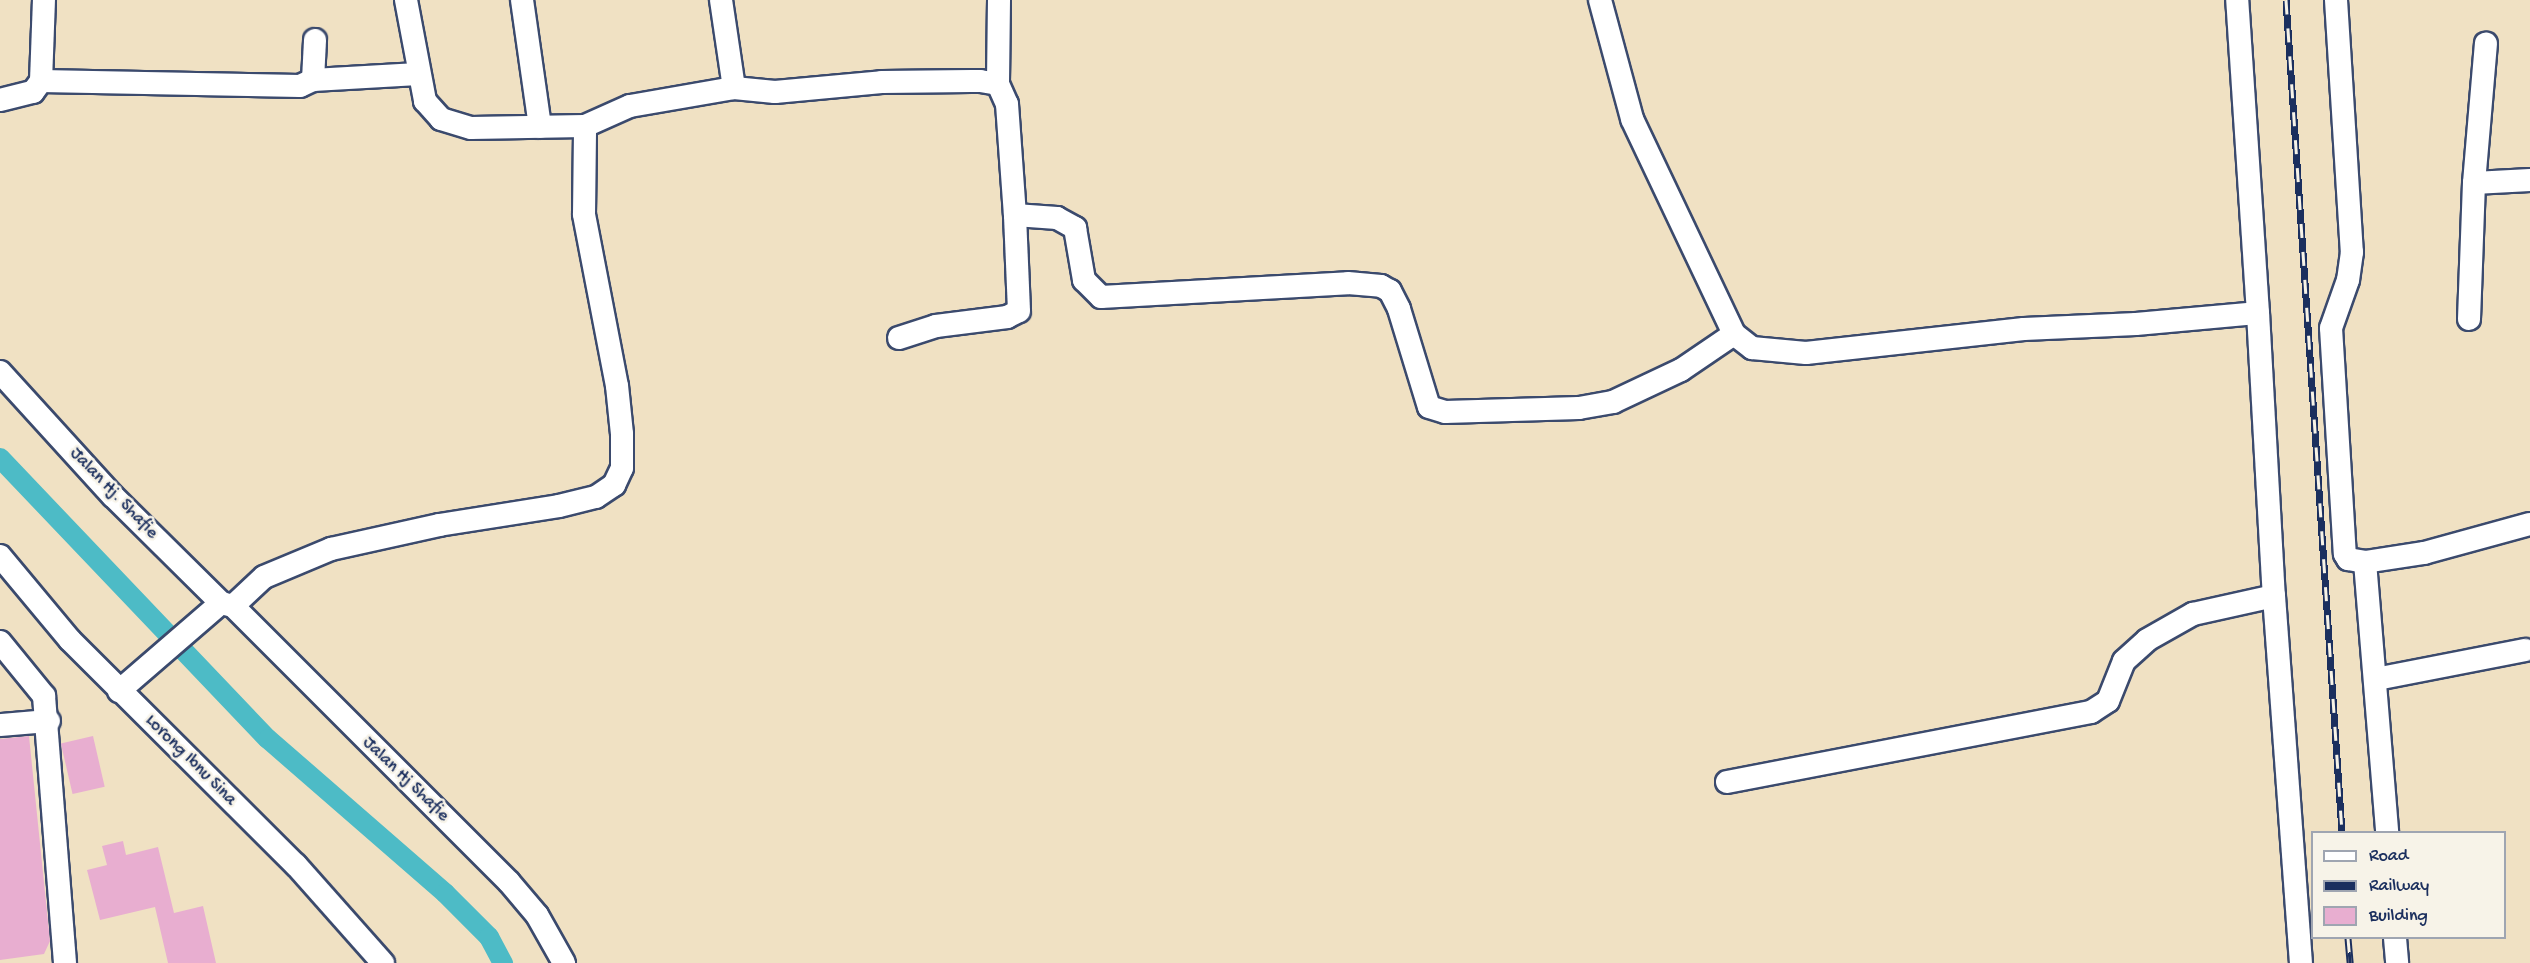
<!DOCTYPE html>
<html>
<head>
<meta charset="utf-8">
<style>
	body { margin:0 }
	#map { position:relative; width:2530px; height:963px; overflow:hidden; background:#f0e1c3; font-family:"Gochi Hand",sans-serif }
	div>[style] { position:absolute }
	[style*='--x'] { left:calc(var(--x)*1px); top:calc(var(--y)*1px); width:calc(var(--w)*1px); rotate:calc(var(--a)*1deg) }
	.canal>* { height:20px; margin:-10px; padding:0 10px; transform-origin:10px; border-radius:10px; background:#4dbbc6 }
	.building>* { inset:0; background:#e8aed0; transform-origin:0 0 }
	.roads { filter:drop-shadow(2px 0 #3b4a6d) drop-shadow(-2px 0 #3b4a6d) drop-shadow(0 2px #3b4a6d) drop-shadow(0 -2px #3b4a6d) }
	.minor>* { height:22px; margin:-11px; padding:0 11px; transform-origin:11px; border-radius:11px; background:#fff }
	.rail>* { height:7px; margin-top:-3.5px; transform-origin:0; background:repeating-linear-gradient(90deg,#f7f3e8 0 14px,#1b2f5e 0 28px); box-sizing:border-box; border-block:2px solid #1b2f5e }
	span { translate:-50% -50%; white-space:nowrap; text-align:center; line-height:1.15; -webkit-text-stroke:5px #f7f3e8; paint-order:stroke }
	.street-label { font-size:18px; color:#1b2f5e }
	.legend { position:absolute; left:2311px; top:831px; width:195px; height:108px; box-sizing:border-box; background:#f7f3e8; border:2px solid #9fa5b1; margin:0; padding:8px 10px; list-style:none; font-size:18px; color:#1b2f5e }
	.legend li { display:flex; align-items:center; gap:12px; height:30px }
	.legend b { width:30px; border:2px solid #9fa5b1 }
</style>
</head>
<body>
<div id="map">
	<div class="canal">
		<div style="--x:0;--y:458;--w:388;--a:46.4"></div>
		<div style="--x:268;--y:739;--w:235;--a:41"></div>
		<div style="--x:445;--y:893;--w:62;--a:45"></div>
		<div style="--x:489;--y:937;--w:30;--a:62"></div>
	</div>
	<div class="building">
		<div style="clip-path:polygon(29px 736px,50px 941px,44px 954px,0 960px,0 739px)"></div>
		<div style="left:93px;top:736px;width:52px;height:33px;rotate:77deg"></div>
		<div style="clip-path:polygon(123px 841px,126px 855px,158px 847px,174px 913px,203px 906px,216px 963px,168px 963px,155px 907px,100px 920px,87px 870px,107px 865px,102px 846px)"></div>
	</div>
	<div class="roads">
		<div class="minor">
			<div style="--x:406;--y:0;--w:103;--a:79.3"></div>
			<div style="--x:425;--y:101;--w:24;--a:48"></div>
			<div style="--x:441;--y:119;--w:31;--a:17"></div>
			<div style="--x:471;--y:128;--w:114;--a:-1"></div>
			<div style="--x:585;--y:126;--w:49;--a:-24"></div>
			<div style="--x:630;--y:106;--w:106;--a:-9.8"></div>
			<div style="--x:734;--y:88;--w:41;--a:5.6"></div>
			<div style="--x:775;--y:92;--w:107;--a:-5.3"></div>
			<div style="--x:882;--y:82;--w:98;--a:-0.6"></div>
			<div style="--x:980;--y:81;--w:18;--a:9"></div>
			<div style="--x:522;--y:0;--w:128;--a:81.9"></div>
			<div style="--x:721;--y:0;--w:89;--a:81.6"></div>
			<div style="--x:999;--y:0;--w:84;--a:90.7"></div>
			<div style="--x:998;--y:84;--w:22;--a:66"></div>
			<div style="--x:1007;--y:104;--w:111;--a:85.9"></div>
			<div style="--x:1015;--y:215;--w:42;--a:4.1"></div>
			<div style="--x:1057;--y:218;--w:21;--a:29"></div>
			<div style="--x:1075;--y:228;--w:53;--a:80.2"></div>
			<div style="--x:1084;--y:280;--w:24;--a:45"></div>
			<div style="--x:1101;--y:297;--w:247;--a:-3.2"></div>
			<div style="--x:1348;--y:283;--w:33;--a:5"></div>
			<div style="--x:1381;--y:286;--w:10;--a:29"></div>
			<div style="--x:1390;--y:291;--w:20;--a:63"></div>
			<div style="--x:1399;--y:309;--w:102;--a:73"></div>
			<div style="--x:1429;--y:407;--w:17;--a:17"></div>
			<div style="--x:1445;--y:412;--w:134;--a:-1.7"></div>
			<div style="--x:1579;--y:408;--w:35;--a:-10"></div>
			<div style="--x:1613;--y:402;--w:75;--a:-25.2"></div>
			<div style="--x:1681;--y:370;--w:64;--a:-34.2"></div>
			<div style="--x:1600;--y:0;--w:123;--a:74.9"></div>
			<div style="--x:1632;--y:119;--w:238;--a:64.6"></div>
			<div style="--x:1734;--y:334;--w:23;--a:38"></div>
			<div style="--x:1752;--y:348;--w:54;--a:5.3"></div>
			<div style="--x:1806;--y:353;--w:219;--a:-6.3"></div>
			<div style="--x:2024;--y:329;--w:112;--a:-2.6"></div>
			<div style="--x:2136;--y:324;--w:122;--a:-5.2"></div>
			<div style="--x:2258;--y:313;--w:314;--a:-93.8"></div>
			<div style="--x:2336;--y:0;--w:253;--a:86.4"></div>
			<div style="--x:2352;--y:252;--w:28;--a:98"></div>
			<div style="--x:2348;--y:280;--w:51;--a:109.5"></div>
			<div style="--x:2331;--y:328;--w:226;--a:86.5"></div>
			<div style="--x:2345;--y:554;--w:6;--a:59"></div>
			<div style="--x:2348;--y:559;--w:17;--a:10"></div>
			<div style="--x:2365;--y:562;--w:60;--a:-8.7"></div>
			<div style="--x:2424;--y:553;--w:110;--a:-15.3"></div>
			<div style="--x:313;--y:80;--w:105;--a:-3.3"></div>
			<div style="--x:41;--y:81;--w:259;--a:1.1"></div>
			<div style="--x:300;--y:86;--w:14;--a:-25"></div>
			<div style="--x:313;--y:80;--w:40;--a:-87.1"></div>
			<div style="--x:0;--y:100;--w:34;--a:-14"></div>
			<div style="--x:33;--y:92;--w:14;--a:-54"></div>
			<div style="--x:41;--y:81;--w:81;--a:-87.9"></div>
			<div style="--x:2474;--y:183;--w:56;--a:-3.1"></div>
			<div style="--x:2258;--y:313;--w:283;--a:86.8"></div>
			<div style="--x:2274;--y:596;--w:368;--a:85.8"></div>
			<div style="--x:2469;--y:319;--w:136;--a:-87.9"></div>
			<div style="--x:2474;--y:183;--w:140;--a:-85.1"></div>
			<div style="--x:899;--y:338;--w:39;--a:-18"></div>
			<div style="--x:936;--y:326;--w:72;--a:-7.2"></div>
			<div style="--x:1007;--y:317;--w:13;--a:-27"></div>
			<div style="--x:1019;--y:311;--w:96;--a:-92.4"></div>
			<div style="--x:0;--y:372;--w:168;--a:47.7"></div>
			<div style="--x:113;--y:496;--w:152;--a:44.7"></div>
			<div style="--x:221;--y:603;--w:12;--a:14"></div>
			<div style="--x:233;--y:606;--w:390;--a:45"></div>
			<div style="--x:509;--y:882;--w:43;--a:49.7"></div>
			<div style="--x:537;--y:915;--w:55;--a:60.6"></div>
			<div style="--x:0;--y:556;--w:109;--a:50.2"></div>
			<div style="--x:70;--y:640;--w:319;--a:44.9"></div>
			<div style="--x:296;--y:865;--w:131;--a:48.4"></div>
			<div style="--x:2365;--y:562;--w:271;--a:85.3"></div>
			<div style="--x:233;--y:606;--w:42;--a:-43.1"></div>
			<div style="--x:264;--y:577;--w:73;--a:-22.7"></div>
			<div style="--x:331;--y:549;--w:111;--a:-12.5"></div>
			<div style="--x:439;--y:525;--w:121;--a:-9"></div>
			<div style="--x:559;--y:506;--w:38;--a:-14"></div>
			<div style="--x:596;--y:497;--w:22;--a:-34"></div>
			<div style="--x:614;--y:485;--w:19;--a:-65"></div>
			<div style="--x:622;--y:468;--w:34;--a:-90"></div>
			<div style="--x:622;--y:434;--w:48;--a:-95.9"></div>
			<div style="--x:617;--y:386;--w:175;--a:-100.9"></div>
			<div style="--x:584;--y:214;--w:88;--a:-89.3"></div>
			<div style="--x:0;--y:642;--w:70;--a:50.8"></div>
			<div style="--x:44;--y:696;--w:268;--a:85.5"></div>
			<div style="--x:2376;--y:679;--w:152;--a:-11"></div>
			<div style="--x:119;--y:691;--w:135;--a:-40.8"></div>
			<div style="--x:0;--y:725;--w:49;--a:-4.7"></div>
			<div style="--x:1727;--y:782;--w:371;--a:-10.9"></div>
			<div style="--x:2091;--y:712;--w:20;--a:-33"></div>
			<div style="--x:2108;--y:701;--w:43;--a:-68.2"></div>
			<div style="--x:2124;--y:661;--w:31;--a:-42"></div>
			<div style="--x:2147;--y:640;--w:53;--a:-29.5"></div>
			<div style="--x:2193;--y:614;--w:83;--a:-12.5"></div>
			<div style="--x:2395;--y:938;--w:25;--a:85"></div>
		</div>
	</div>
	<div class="rail">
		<div style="--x:2286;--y:0;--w:834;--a:86.15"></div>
		<div style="--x:2348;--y:938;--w:25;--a:85"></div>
	</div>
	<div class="street-label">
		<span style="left:113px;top:494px;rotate:46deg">Jalan Hj. Shafie</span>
		<span style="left:190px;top:761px;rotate:45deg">Lorong Ibnu Sina</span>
		<span style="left:405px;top:780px;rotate:44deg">Jalan Hj Shafie</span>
	</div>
	<ul class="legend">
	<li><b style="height:8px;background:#fff"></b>Road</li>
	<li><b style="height:8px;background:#1b2f5e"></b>Railway</li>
	<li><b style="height:16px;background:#e8aed0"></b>Building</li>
	</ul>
</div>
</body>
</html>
